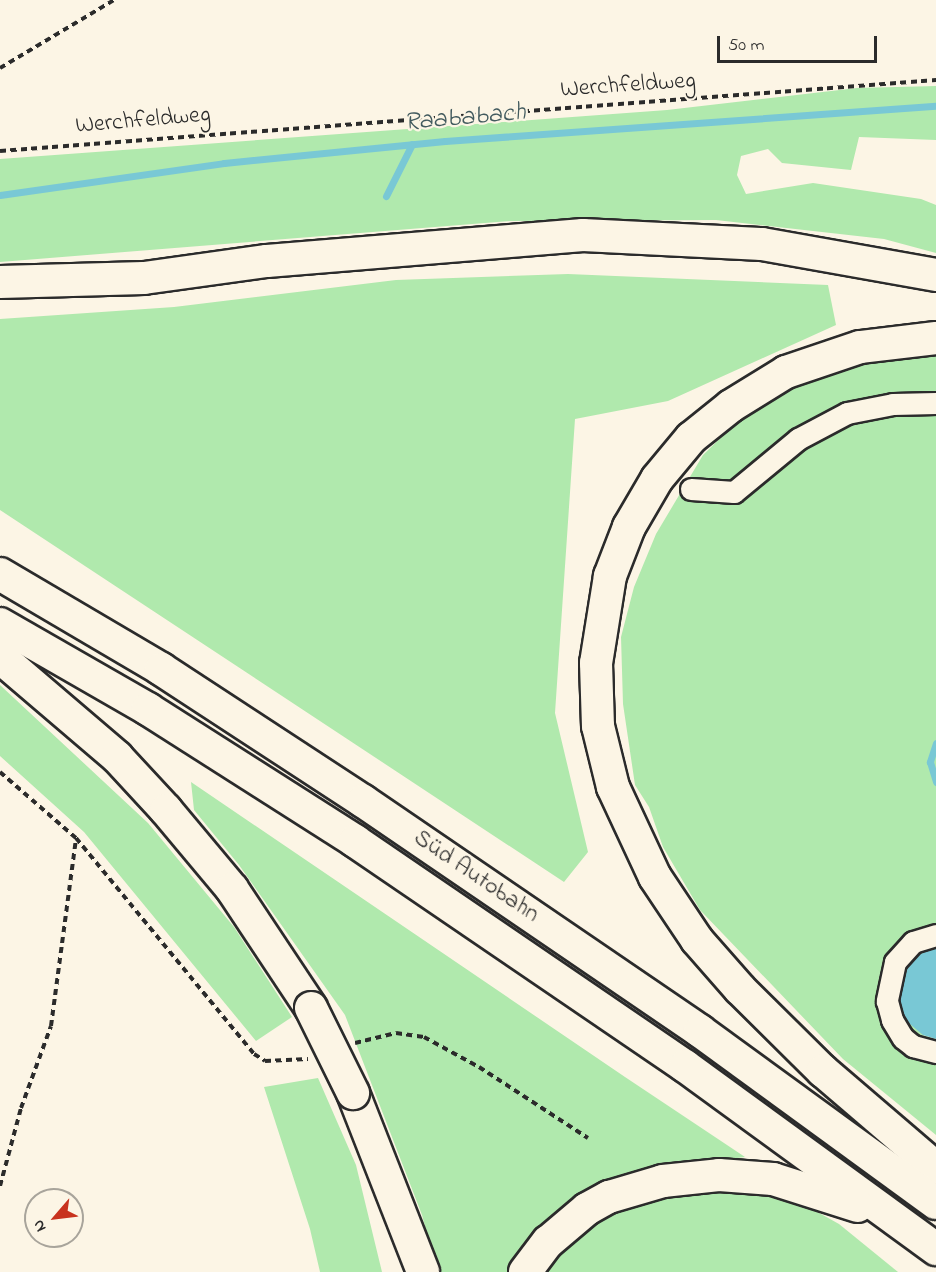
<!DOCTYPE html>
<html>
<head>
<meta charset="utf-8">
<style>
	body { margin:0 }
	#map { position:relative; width:936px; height:1272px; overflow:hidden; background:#fcf5e5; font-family:"Indie Flower",sans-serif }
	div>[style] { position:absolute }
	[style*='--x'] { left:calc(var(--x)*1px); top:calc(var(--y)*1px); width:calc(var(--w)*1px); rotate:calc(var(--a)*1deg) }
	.green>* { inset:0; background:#b0e9ad }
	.water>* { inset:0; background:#79c8d5 }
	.stream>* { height:7px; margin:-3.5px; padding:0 3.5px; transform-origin:3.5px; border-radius:3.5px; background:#79c8d5 }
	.path>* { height:4px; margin-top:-2px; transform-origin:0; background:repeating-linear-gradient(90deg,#2b2b2b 0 6px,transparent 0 10.5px) }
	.roads { filter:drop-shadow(2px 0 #2b2b2b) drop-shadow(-2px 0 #2b2b2b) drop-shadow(0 2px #2b2b2b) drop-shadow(0 -2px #2b2b2b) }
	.minor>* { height:21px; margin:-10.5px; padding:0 10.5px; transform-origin:10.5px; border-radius:10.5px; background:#fcf5e5 }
	.highway>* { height:32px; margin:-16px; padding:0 16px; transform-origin:16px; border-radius:16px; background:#fcf5e5 }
	.bridges { filter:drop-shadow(2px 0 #2b2b2b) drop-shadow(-2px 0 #2b2b2b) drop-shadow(0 2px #2b2b2b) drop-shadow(0 -2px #2b2b2b) }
	.highway-bridge>* { height:32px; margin:-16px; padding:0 16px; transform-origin:16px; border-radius:16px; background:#fcf5e5 }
	span { translate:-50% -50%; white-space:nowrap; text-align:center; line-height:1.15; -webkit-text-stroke:4.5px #fcf5e5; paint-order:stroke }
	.street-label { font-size:24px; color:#2b2b2b }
	.water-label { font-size:26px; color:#425a5e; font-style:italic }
	.north { position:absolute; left:24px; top:1188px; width:60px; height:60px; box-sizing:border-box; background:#fcf5e5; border:2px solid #a8a49b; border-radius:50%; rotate:242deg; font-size:16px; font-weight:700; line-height:24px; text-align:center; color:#2b2b2b }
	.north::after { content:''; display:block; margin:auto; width:21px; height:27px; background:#c8321e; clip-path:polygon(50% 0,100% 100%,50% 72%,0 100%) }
	.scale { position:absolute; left:717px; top:36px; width:160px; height:27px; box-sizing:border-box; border:3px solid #2b2b2b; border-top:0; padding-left:8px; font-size:18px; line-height:21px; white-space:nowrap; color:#2b2b2b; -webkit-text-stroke:4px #fcf5e5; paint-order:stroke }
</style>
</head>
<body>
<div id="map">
	<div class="green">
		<div style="clip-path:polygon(936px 86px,936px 140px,859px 137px,851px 170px,782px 163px,768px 149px,741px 156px,737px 175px,746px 194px,813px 183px,921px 199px,936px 205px,936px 253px,884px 239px,716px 220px,510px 221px,0 262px,0 159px,667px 110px,857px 88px)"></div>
		<div style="clip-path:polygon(568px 274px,828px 285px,836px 325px,668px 401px,575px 419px,555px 713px,588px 852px,564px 882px,0 510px,0 319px,174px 307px,396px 280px)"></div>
		<div style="clip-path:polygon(936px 355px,936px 946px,929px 948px,923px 1035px,936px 1039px,936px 1135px,843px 1059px,700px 910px,663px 847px,649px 807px,635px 785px,623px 704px,621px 637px,634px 587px,656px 534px,703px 455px,741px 418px,782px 392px,835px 369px,900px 356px)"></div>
		<div style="clip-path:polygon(0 685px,148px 823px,234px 927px,292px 1017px,256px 1041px,84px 832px,0 756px)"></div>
		<div style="clip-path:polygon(191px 782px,625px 1077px,745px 1157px,666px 1167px,510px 1272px,437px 1272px,422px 1215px,345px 1015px,239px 865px,194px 810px)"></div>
		<div style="clip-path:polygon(318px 1078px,356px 1165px,382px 1272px,320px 1272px,310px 1229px,264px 1087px)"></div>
		<div style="clip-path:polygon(719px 1191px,775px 1196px,812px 1209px,839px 1224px,898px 1272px,546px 1272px,579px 1233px,626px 1208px,681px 1192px)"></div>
	</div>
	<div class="water">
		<div style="clip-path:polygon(936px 946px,936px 1039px,923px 1035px,904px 1019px,896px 996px,901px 971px,908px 961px)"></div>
	</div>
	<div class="stream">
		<div style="--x:0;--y:195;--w:226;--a:-8.1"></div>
		<div style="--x:224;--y:163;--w:222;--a:-5.7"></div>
		<div style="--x:445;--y:141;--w:492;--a:-4.1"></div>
		<div style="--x:386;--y:196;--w:58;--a:-63.4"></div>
		<div style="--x:936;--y:743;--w:20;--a:108"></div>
		<div style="--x:930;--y:762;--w:21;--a:73"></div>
	</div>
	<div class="path">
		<div style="--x:0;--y:68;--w:133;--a:-30.8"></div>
		<div style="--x:0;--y:151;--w:939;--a:-4.34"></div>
		<div style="--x:0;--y:772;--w:101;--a:41"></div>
		<div style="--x:76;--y:838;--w:280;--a:50.5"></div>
		<div style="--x:254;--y:1054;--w:13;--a:32"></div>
		<div style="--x:265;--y:1061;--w:43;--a:-2.7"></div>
		<div style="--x:355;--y:1043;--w:42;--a:-13.7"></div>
		<div style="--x:396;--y:1033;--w:28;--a:8"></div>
		<div style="--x:424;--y:1037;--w:63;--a:28.6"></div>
		<div style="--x:479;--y:1067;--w:130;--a:33.1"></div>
		<div style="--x:0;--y:1186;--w:81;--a:-74.9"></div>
		<div style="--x:21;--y:1108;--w:87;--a:-69.9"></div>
		<div style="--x:51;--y:1026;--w:190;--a:-82.4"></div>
	</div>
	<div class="roads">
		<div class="minor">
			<div style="--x:691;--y:489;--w:43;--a:4"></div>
			<div style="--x:734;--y:492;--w:83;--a:-39.6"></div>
			<div style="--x:798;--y:439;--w:55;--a:-28"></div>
			<div style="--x:847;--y:413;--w:47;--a:-11.1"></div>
			<div style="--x:893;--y:404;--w:43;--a:-1.3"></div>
			<div style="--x:936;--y:935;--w:24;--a:163"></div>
			<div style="--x:913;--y:942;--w:27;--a:132"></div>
			<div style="--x:895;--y:962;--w:40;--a:102"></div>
			<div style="--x:887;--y:1001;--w:20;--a:75"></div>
			<div style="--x:892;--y:1020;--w:21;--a:59"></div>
			<div style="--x:903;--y:1038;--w:13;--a:39"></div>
			<div style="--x:913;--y:1046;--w:24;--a:15"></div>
		</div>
		<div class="highway">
			<div style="--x:0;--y:282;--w:144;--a:-1.6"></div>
			<div style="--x:144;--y:278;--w:124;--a:-7.9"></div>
			<div style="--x:267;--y:261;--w:317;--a:-4.7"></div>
			<div style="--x:583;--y:235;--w:179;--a:2.9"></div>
			<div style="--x:762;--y:244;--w:177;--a:10.1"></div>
			<div style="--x:936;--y:338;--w:77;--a:173.2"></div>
			<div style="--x:860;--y:347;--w:78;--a:161.3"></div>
			<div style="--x:786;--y:372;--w:65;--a:148.3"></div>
			<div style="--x:731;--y:406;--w:51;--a:141.3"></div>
			<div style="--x:691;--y:438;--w:53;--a:129.7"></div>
			<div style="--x:657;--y:479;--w:56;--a:120.3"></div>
			<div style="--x:629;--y:527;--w:53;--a:111.2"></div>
			<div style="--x:610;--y:576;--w:88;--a:99.1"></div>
			<div style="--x:596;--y:663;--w:63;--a:88.2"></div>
			<div style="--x:598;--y:726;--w:63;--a:76.2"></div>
			<div style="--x:613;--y:787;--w:99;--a:65"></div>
			<div style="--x:655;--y:877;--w:76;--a:56.3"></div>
			<div style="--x:697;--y:940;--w:65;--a:48.7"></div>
			<div style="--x:740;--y:989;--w:117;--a:44.7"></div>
			<div style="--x:823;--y:1071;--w:149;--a:40.6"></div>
			<div style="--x:0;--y:574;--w:187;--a:30.5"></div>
			<div style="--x:161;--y:669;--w:241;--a:33.2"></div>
			<div style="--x:363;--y:801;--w:408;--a:34.3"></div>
			<div style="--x:700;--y:1031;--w:292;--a:36.1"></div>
			<div style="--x:0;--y:624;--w:171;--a:29.9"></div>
			<div style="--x:148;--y:709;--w:246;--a:32.5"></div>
			<div style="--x:355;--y:841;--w:399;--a:34.3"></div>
			<div style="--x:685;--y:1066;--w:311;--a:36.1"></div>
			<div style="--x:0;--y:657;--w:154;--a:40.5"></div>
			<div style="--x:117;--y:757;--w:72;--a:47.2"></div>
			<div style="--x:166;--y:810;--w:103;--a:50.1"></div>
			<div style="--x:232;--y:889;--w:143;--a:56.4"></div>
			<div style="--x:353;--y:1093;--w:192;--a:68.6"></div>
			<div style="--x:525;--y:1272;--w:38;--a:-53"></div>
			<div style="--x:548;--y:1242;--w:51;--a:-40.2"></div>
			<div style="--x:587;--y:1209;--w:25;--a:-29"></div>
			<div style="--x:609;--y:1197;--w:56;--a:-16.5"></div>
			<div style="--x:663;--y:1181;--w:56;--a:-6.1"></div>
			<div style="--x:719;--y:1175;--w:54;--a:4.2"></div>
			<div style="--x:773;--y:1179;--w:89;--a:17.6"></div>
		</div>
	</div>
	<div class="bridges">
		<div class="highway-bridge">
			<div style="--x:311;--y:1008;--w:95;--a:63.7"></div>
		</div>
	</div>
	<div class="street-label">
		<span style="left:628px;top:86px;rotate:-4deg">Werchfeldweg</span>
		<span style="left:143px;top:121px;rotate:-5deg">Werchfeldweg</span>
		<span style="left:476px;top:877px;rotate:34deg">Süd Autobahn</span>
	</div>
	<div class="water-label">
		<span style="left:465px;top:119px;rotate:-5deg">Raababach</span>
	</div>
	<div class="north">N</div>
	<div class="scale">50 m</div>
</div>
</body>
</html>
